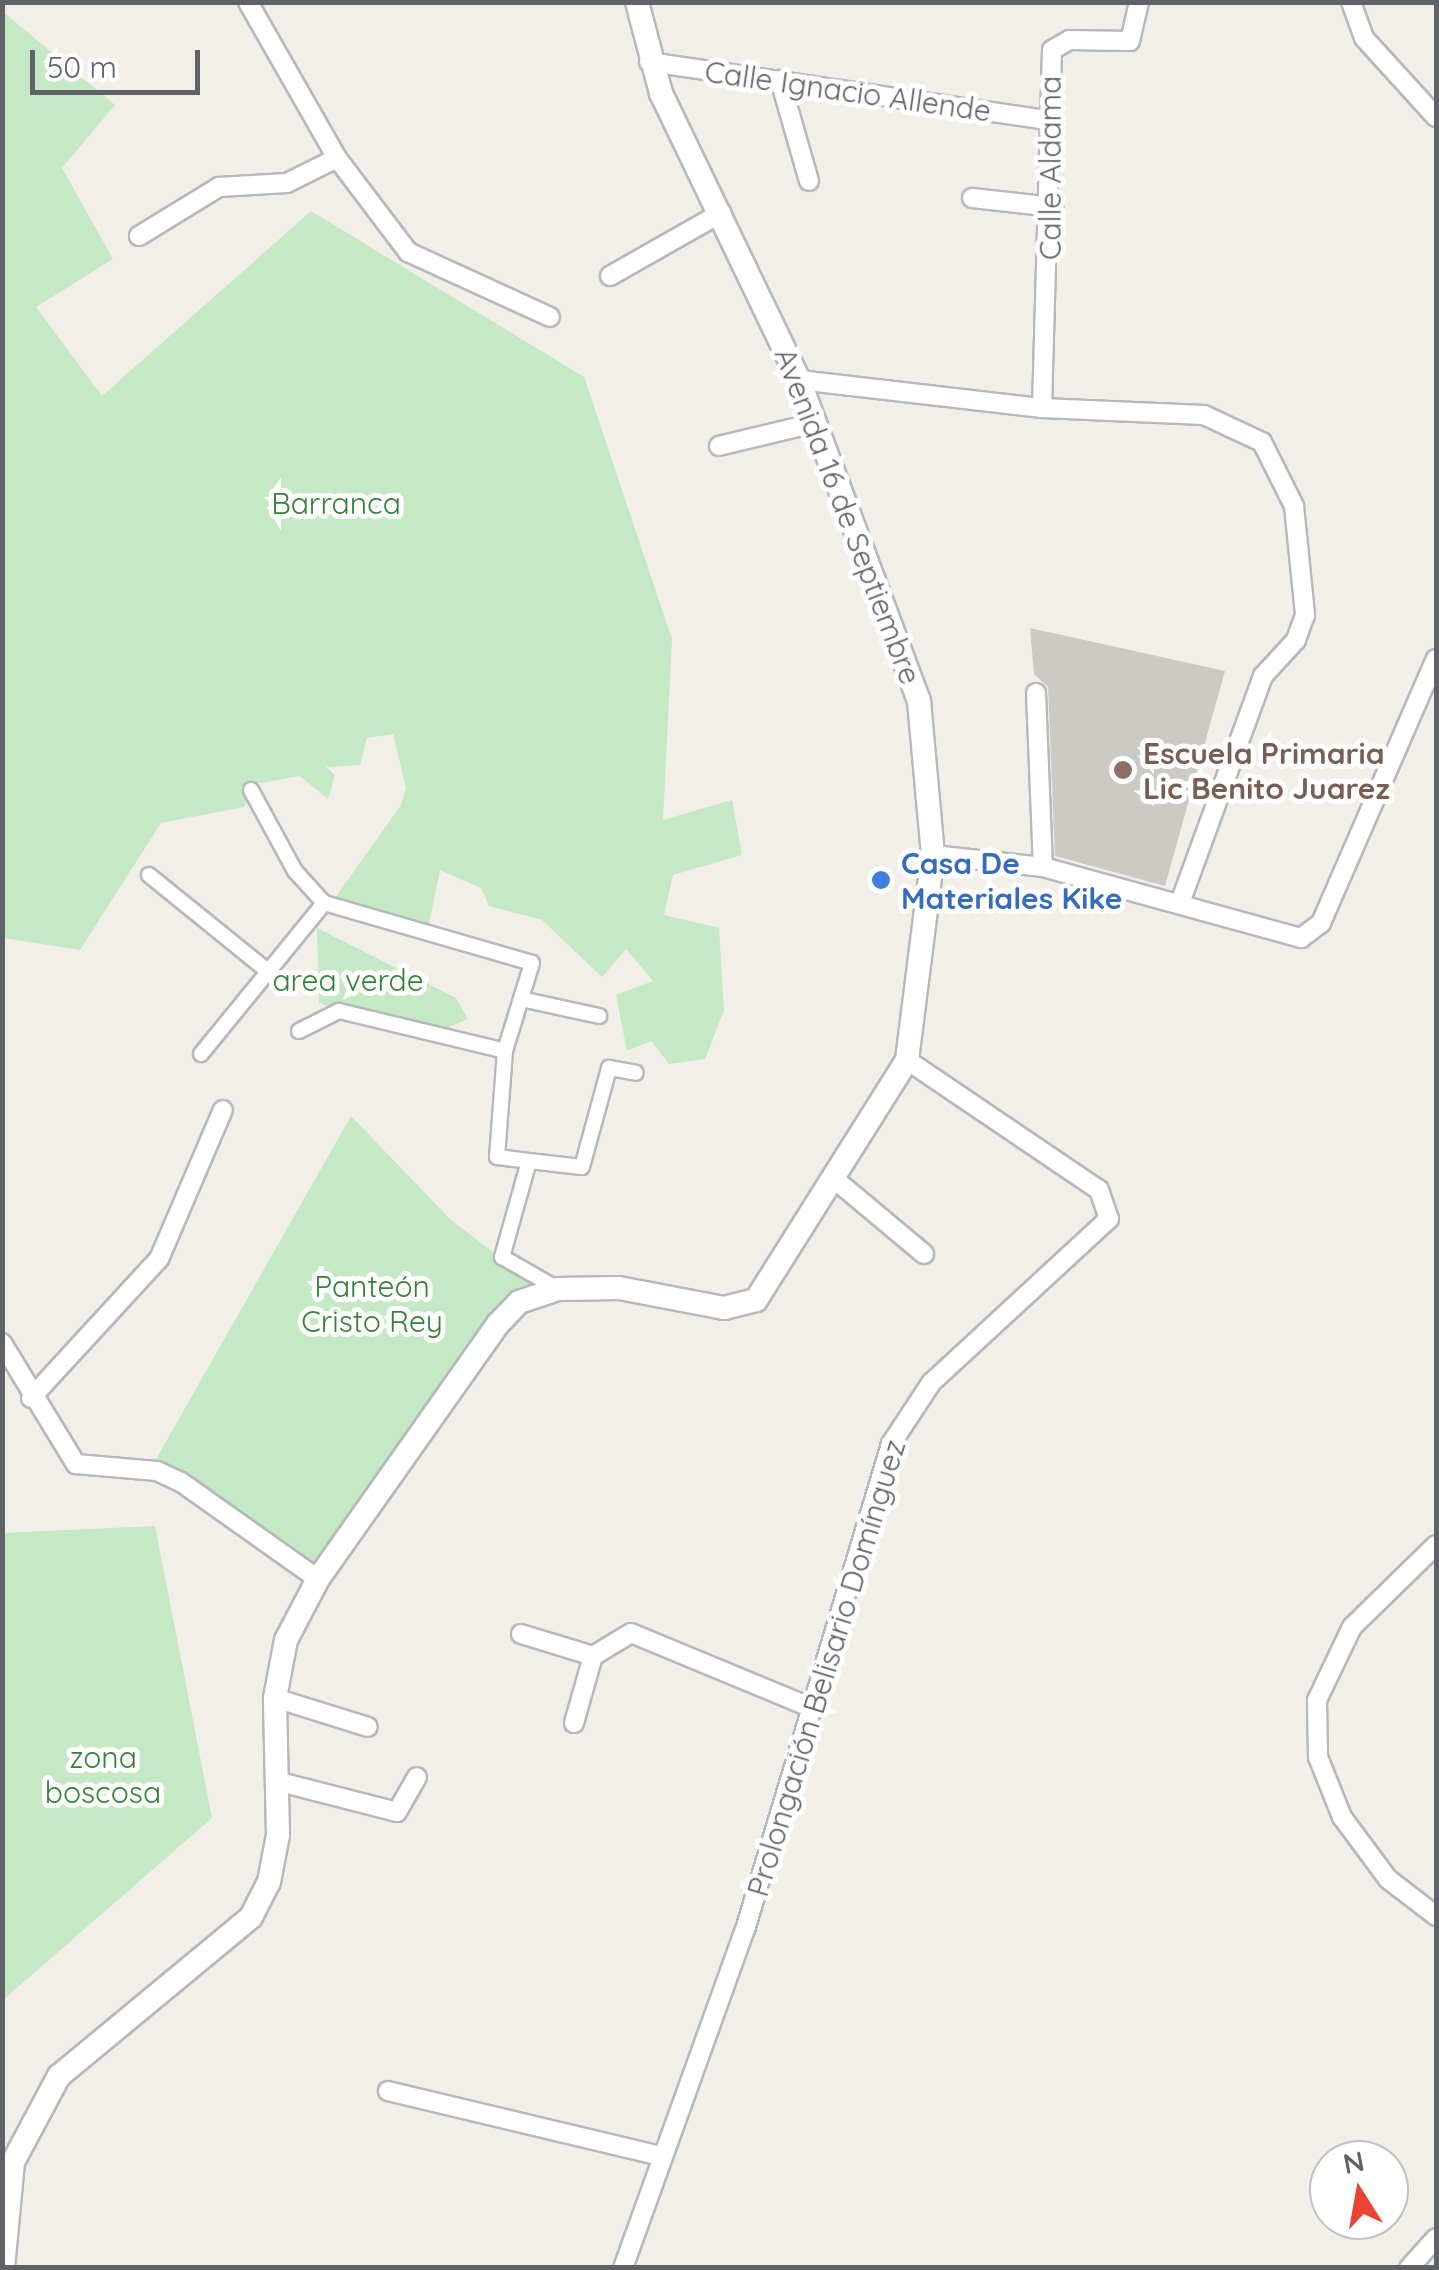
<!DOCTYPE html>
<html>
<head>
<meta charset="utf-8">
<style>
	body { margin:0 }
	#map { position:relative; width:1439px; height:2270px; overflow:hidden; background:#f1efe8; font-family:Quicksand,sans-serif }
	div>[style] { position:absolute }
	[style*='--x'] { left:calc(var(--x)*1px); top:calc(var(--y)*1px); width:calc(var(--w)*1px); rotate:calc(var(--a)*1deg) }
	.green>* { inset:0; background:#c5e8c5 }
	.building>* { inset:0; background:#cccac5 }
	.roads { filter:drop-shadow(2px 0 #b5b8bc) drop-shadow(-2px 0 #b5b8bc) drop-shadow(0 2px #b5b8bc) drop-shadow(0 -2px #b5b8bc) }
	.pedestrian>* { height:14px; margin:-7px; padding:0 7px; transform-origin:7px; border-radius:7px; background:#fff }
	.minor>* { height:18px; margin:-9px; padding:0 9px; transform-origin:9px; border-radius:9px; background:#fff }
	.tertiary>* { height:22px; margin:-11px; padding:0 11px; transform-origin:11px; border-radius:11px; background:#fff }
	.dots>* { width:28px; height:28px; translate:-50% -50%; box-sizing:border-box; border:5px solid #fff; border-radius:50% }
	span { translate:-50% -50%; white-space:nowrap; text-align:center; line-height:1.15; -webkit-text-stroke:10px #fff; paint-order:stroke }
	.street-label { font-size:30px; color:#5f6368 }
	.park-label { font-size:30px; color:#348238 }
	.education-label { font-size:30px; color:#785e54; font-weight:700 }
	.left { translate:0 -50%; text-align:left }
	.shop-label { font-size:30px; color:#366cbe; font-weight:700 }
	.frame { position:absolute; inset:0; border:5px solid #5f6368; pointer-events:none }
	.north { position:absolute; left:1309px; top:2140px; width:100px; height:100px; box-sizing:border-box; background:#fff; border:2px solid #bfc1c3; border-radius:50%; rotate:349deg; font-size:28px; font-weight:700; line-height:40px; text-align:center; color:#5f6368 }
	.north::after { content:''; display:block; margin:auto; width:35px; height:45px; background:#ea4335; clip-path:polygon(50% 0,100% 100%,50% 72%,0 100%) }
	.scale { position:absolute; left:30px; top:50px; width:170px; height:45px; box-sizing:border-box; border:5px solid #5f6368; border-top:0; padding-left:12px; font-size:30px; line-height:35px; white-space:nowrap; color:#5f6368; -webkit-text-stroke:8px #fff; paint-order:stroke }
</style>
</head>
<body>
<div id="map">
	<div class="green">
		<div style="clip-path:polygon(2px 11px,115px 105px,62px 168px,113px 259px,36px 307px,102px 396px,311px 211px,584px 377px,672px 639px,663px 820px,732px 800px,742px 855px,673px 875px,664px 915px,719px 928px,724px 1010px,705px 1059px,669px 1064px,651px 1041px,627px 1051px,616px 995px,653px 981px,626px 949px,602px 977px,542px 920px,489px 906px,481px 888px,440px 870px,427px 933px,335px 898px,401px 805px,406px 788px,393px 734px,367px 738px,360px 765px,326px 767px,335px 775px,328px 799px,300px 776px,255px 784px,244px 807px,161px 823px,80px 950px,3px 938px)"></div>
		<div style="clip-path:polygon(317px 928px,456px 998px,468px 1019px,422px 1038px,319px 1003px)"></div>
		<div style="clip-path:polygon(351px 1116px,451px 1220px,535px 1284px,397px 1458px,321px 1573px,155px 1461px)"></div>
		<div style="clip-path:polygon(155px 1526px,212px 1818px,3px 2000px,3px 1533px)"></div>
	</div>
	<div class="building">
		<div style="clip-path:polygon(1030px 628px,1225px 671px,1165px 886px,1055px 856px,1048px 687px,1034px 674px)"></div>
	</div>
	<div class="roads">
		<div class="pedestrian">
			<div style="--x:251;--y:790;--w:92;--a:61.5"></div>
			<div style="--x:295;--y:871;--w:43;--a:47.8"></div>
			<div style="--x:149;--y:875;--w:148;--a:39"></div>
			<div style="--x:521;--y:999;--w:80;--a:12.3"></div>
			<div style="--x:299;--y:1031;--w:45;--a:-26.6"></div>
			<div style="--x:339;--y:1011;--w:171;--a:13.5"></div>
			<div style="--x:201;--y:1054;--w:195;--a:-50.8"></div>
			<div style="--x:324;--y:903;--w:216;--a:16.1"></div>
			<div style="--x:532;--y:963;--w:92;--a:107.1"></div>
			<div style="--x:505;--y:1051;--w:106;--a:94.3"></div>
			<div style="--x:497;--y:1157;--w:32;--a:7"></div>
			<div style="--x:529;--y:1161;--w:100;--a:105.7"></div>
			<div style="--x:502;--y:1257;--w:64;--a:29.7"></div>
			<div style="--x:529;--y:1161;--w:53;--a:6.5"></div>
			<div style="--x:582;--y:1167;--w:103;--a:-74.7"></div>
			<div style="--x:609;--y:1068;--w:27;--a:10"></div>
		</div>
		<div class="minor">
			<div style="--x:248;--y:2;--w:180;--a:60.3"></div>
			<div style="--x:337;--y:158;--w:118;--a:52.9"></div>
			<div style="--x:408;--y:252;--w:156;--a:24.6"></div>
			<div style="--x:1351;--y:2;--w:38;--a:70"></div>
			<div style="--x:1364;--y:38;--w:107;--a:47.7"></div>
			<div style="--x:649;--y:62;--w:401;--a:8.3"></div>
			<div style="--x:780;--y:80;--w:105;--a:74"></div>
			<div style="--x:972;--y:198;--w:82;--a:6.3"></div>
			<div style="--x:139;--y:236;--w:94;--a:-31.5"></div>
			<div style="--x:219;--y:187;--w:68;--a:-3.4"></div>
			<div style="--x:287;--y:183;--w:56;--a:-26.6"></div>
			<div style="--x:610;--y:276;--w:128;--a:-29.6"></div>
			<div style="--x:799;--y:380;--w:245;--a:6.6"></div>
			<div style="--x:1042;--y:408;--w:162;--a:2.5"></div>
			<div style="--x:1204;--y:415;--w:64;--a:25"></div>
			<div style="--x:1262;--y:442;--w:72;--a:63.4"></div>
			<div style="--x:1294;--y:506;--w:110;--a:84.2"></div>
			<div style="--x:1305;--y:615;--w:27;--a:110"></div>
			<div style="--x:1296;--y:640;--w:49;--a:132.5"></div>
			<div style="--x:1263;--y:676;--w:242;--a:110.1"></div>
			<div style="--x:1042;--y:408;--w:358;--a:-88.4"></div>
			<div style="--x:1052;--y:50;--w:20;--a:-30"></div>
			<div style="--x:1069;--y:40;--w:61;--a:0.9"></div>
			<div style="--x:1130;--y:41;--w:40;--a:-77"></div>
			<div style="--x:719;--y:446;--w:99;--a:-13.5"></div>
			<div style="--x:1036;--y:693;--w:174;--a:87.7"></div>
			<div style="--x:933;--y:855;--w:111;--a:6.2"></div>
			<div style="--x:1043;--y:867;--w:268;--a:15.4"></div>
			<div style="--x:1301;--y:938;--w:25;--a:-37"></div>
			<div style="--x:1321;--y:923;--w:288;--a:-66.5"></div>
			<div style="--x:832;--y:1177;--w:120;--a:39.9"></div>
			<div style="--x:2;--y:1343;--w:142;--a:58.6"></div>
			<div style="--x:76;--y:1464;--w:81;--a:4.9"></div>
			<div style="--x:157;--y:1471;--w:26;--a:25"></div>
			<div style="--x:181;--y:1482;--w:168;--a:35.3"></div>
			<div style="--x:31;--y:1398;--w:189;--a:-47.4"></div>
			<div style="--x:159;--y:1259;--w:162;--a:-66.8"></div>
			<div style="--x:1436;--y:1545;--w:117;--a:135.7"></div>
			<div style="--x:1352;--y:1627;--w:81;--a:115.6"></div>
			<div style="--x:1317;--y:1700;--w:57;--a:89"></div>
			<div style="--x:1318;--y:1757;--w:65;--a:68.2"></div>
			<div style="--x:1342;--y:1817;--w:77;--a:53.4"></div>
			<div style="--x:1388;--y:1879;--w:61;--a:37.6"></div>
			<div style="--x:521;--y:1634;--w:75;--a:17"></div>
			<div style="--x:275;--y:1698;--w:97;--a:17.3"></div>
			<div style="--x:574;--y:1723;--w:70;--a:-74.2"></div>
			<div style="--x:593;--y:1656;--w:44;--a:-31.2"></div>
			<div style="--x:631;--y:1633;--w:196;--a:22.5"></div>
			<div style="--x:276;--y:1781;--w:125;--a:14.4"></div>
			<div style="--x:397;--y:1812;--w:40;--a:-60.3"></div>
			<div style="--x:388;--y:2091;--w:281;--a:13.4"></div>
			<div style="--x:623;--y:2268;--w:359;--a:-70.2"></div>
			<div style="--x:745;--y:1930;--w:507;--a:-73.28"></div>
			<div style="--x:891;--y:1444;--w:73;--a:-56.7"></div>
			<div style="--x:931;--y:1383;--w:242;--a:-42.7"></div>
			<div style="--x:1109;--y:1219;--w:31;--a:-109"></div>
			<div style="--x:1099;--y:1190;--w:232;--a:-145.9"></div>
			<div style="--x:1409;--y:2268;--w:40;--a:-48"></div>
		</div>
		<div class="tertiary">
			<div style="--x:3;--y:2268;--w:106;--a:-84.6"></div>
			<div style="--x:13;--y:2162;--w:98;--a:-61.9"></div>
			<div style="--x:59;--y:2076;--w:249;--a:-39.6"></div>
			<div style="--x:251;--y:1917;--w:39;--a:-63"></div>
			<div style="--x:269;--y:1882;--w:48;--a:-79.2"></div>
			<div style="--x:278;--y:1835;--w:137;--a:-91.3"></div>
			<div style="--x:275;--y:1698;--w:59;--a:-79.3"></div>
			<div style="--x:286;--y:1640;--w:69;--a:-62.3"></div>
			<div style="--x:318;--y:1579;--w:312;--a:-54.8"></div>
			<div style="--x:498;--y:1324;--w:30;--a:-46"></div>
			<div style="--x:519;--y:1302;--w:41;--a:-18.4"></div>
			<div style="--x:558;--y:1289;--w:61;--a:-0.9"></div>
			<div style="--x:619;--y:1288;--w:107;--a:10.8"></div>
			<div style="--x:724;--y:1308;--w:33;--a:-14"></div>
			<div style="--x:756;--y:1300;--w:284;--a:-57.8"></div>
			<div style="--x:907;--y:1060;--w:207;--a:-82.8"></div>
			<div style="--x:933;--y:855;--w:155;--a:-95.2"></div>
			<div style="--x:919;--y:701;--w:343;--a:-110.5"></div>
			<div style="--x:799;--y:380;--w:318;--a:-115.7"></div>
			<div style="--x:661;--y:93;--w:94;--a:-104.8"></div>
		</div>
	</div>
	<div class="dots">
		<div style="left:1123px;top:770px;background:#8d6e63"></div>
		<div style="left:881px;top:880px;background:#3f7fe0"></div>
	</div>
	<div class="street-label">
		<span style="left:848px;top:91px;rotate:8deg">Calle Ignacio Allende</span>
		<span style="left:1050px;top:168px;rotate:-90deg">Calle Aldama</span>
		<span style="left:848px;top:516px;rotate:69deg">Avenida 16 de Septiembre</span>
		<span style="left:826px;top:1668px;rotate:-73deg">Prolongación Belisario Domínguez</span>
	</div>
	<div class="park-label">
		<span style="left:336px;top:503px">Barranca</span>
		<span style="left:348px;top:980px">area verde</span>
		<span style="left:372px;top:1303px">Panteón<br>Cristo Rey</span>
		<span style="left:103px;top:1774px">zona<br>boscosa</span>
	</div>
	<div class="education-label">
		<span class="left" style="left:1143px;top:770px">Escuela Primaria<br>Lic Benito Juarez</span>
	</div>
	<div class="shop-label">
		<span class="left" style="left:901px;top:880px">Casa De<br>Materiales Kike</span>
	</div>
	<div class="frame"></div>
	<div class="north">N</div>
	<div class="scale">50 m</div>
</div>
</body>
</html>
